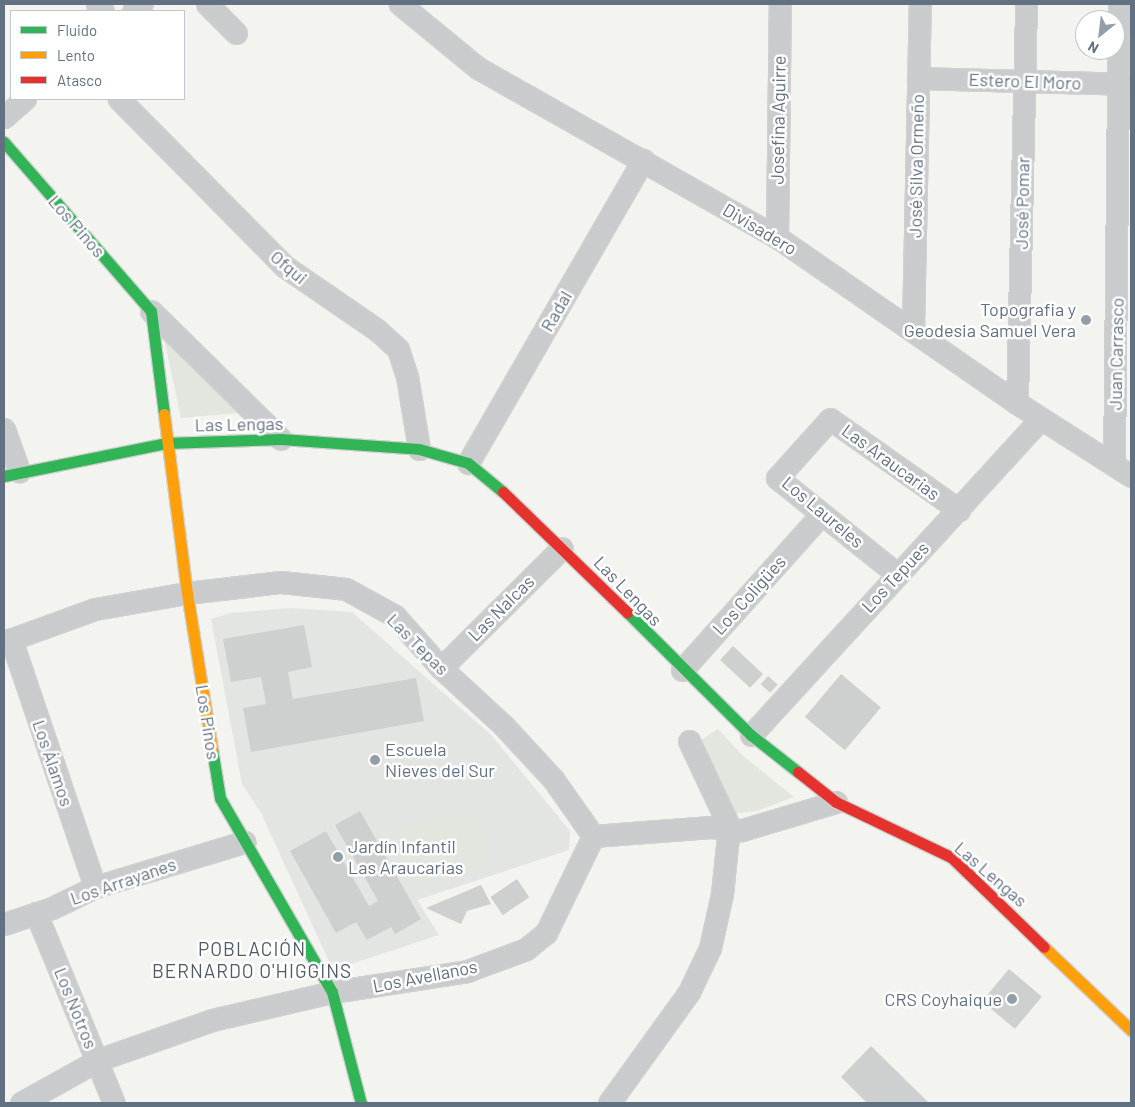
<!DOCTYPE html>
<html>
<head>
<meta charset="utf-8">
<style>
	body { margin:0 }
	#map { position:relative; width:1135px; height:1107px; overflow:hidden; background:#f3f3f0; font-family:Barlow,sans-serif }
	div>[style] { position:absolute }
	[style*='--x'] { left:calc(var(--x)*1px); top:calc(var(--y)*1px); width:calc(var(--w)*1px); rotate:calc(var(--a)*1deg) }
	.built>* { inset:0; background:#e3e5e3 }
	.green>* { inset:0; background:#e2e6de; transform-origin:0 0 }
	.building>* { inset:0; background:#cecfcf; transform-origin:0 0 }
	.roads { filter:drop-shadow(1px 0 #cfd1d0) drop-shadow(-1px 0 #cfd1d0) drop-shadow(0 1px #cfd1d0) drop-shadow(0 -1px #cfd1d0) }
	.street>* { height:21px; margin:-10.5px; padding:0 10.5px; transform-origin:10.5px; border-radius:10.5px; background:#cacbcc }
	.fast>* { height:11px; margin:-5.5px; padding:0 5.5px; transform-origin:5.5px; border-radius:5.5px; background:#30b455 }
	.slow>* { height:11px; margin:-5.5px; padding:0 5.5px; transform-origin:5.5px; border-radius:5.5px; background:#ff9f0a }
	.jam>* { height:11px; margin:-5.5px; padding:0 5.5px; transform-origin:5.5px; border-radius:5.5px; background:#e5322d }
	.dots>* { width:14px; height:14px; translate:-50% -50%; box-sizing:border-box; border:2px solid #fff; border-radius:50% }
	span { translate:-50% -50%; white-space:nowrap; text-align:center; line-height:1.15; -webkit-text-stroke:5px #fff; paint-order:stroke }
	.street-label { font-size:18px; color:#617182 }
	.poi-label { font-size:18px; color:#617182 }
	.right { translate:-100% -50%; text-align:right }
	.left { translate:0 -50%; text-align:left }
	.neighbourhood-label { font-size:19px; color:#505b67; letter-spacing:1px }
	.frame { position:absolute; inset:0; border:5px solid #617182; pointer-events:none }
	.legend { position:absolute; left:10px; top:10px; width:175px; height:90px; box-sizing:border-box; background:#fff; border:1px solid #c0c6cd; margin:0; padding:6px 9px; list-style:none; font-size:15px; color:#617182 }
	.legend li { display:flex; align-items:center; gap:10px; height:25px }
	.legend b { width:25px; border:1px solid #c0c6cd }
	.north { position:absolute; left:1075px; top:10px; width:50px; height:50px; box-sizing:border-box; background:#fff; border:1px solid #c0c6cd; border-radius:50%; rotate:209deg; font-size:14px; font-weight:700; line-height:20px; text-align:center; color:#617182 }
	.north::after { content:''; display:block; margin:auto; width:18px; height:22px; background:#949ea8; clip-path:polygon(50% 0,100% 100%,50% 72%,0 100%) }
</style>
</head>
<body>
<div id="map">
	<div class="built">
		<div style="clip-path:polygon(291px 608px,352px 612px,492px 736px,570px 831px,569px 850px,417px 900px,439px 935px,333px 970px,261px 813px,242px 784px,211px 619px,230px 613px)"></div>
	</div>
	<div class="green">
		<div style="clip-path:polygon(162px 329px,239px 413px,181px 418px)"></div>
		<div style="clip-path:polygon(718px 729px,742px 755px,794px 797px,757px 811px,730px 814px,698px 742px)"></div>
		<div style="left:480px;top:812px;width:56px;height:81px;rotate:79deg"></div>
	</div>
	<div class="building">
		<div style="clip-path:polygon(304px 625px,312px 667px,288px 672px,293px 699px,416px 678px,424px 721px,251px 752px,243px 708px,266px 704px,261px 677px,231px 682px,223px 639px)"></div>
		<div style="left:733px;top:646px;width:41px;height:19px;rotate:43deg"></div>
		<div style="left:841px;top:674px;width:52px;height:56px;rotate:40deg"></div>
		<div style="left:768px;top:676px;width:13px;height:11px;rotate:42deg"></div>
		<div style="clip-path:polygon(360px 811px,421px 919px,395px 934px,391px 927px,367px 940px,356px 922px,336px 933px,290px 851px,326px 831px,369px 906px,378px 901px,335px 825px)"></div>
		<div style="left:517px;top:879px;width:22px;height:32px;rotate:56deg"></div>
		<div style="clip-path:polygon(481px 885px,491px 904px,467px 911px,461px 924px,426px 908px)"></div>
		<div style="left:1009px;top:969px;width:43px;height:42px;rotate:40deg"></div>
		<div style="clip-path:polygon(871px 1046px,929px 1103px,867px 1103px,841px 1077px)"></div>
	</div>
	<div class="roads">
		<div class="street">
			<div style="--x:97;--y:4;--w:9;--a:49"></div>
			<div style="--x:207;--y:4;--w:41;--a:45"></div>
			<div style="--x:400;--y:4;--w:101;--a:39.4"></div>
			<div style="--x:478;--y:68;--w:343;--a:29.5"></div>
			<div style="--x:777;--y:237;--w:292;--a:34.7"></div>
			<div style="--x:1017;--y:403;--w:135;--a:32.6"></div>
			<div style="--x:133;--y:11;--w:11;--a:-38"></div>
			<div style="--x:918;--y:78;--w:213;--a:1.6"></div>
			<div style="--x:119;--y:99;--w:235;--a:45.3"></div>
			<div style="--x:284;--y:266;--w:113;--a:34.5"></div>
			<div style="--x:377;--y:330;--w:28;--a:42"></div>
			<div style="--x:398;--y:349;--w:28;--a:72"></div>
			<div style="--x:407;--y:376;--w:74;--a:80.7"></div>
			<div style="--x:4;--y:117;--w:28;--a:-41"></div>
			<div style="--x:777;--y:237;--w:233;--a:-89.3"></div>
			<div style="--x:151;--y:311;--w:182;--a:44.6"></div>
			<div style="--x:913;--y:329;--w:325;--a:-88.8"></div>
			<div style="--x:1017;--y:403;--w:399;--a:-88.7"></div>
			<div style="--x:4;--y:429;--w:45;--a:70.3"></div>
			<div style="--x:468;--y:463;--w:350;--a:-60"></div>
			<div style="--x:1114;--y:465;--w:461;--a:-89.4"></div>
			<div style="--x:897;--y:574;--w:154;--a:-141.3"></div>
			<div style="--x:777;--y:478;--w:79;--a:-48.1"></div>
			<div style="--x:830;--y:419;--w:158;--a:35.2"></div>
			<div style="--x:11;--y:639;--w:262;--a:71.3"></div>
			<div style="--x:4;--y:642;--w:97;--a:-19.9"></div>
			<div style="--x:95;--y:609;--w:93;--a:-9.9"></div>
			<div style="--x:187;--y:593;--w:95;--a:-6.7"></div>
			<div style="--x:281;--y:582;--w:65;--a:6.1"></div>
			<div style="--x:346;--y:589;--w:56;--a:28.9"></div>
			<div style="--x:395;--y:616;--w:69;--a:48.5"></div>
			<div style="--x:441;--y:668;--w:84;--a:42.6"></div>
			<div style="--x:503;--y:725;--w:74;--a:47.2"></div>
			<div style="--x:553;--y:779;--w:70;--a:54.9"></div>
			<div style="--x:441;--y:668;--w:170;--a:-44.8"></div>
			<div style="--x:682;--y:670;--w:203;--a:-48.2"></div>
			<div style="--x:751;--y:735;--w:429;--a:-47.5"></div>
			<div style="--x:593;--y:836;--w:118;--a:-4.4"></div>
			<div style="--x:711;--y:827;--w:31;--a:6"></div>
			<div style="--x:742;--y:830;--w:98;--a:-16.6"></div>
			<div style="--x:36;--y:913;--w:205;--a:67.7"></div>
			<div style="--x:4;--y:924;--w:51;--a:-18.4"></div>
			<div style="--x:52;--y:908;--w:48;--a:-26"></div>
			<div style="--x:95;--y:887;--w:156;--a:-16.8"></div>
			<div style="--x:21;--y:1103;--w:88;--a:-29.2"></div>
			<div style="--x:98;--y:1060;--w:121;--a:-19.3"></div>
			<div style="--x:212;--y:1020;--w:123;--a:-13.1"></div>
			<div style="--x:332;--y:992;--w:137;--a:-8.8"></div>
			<div style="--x:467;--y:971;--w:63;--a:-20.4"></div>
			<div style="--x:526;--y:949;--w:26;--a:-39"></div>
			<div style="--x:546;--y:933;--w:108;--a:-64.1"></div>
			<div style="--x:609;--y:1103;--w:137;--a:-54.2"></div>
			<div style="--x:689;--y:992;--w:49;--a:-64.5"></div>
			<div style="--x:710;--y:948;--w:55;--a:-77.5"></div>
			<div style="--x:722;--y:894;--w:68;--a:-84.1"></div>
			<div style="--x:729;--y:826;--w:94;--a:-115.2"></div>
		</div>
		<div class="fast">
			<div style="--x:4;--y:142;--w:224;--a:49"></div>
			<div style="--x:151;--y:311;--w:104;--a:82.8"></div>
			<div style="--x:4;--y:476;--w:165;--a:-11.5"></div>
			<div style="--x:166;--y:443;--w:115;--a:-2"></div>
			<div style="--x:281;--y:439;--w:138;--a:4.1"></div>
			<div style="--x:419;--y:449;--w:51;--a:15.9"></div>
			<div style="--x:468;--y:463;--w:45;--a:39.6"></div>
			<div style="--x:627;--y:612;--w:175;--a:44.8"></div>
			<div style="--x:751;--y:735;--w:60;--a:38.2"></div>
			<div style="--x:212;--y:749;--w:50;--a:80.7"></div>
			<div style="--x:220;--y:798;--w:224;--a:60"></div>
			<div style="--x:332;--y:992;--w:115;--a:75.4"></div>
		</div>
		<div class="slow">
			<div style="--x:164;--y:414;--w:180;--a:82.7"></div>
			<div style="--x:187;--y:593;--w:158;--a:80.9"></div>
			<div style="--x:1044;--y:947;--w:120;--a:43.7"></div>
		</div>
		<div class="jam">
			<div style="--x:503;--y:492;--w:173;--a:44.1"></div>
			<div style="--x:798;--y:772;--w:48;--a:38.3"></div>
			<div style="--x:836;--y:802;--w:127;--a:25.6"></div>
			<div style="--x:951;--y:857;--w:129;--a:44.1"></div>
		</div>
	</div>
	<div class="dots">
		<div style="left:1086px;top:320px;background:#949ea8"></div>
		<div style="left:375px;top:760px;background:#949ea8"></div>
		<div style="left:338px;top:857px;background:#949ea8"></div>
		<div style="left:1012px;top:999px;background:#949ea8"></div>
	</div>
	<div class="street-label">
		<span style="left:1025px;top:81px;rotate:2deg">Estero El Moro</span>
		<span style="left:778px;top:120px;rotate:-89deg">Josefina Aguirre</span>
		<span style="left:916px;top:166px;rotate:-89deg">José Silva Ormeño</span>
		<span style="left:1022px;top:203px;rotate:-89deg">José Pomar</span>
		<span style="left:77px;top:226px;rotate:49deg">Los Pinos</span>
		<span style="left:760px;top:229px;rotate:31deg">Divisadero</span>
		<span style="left:289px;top:267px;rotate:40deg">Ofqui</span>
		<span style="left:556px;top:311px;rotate:-60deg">Radal</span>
		<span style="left:1116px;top:354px;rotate:-89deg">Juan Carrasco</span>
		<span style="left:239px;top:424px;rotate:-1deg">Las Lengas</span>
		<span style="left:891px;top:462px;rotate:36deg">Las Araucarias</span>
		<span style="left:823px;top:512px;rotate:40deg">Los Laureles</span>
		<span style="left:895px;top:577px;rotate:-47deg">Los Tepues</span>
		<span style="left:628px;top:591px;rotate:46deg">Las Lengas</span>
		<span style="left:749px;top:595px;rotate:-48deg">Los Coligües</span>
		<span style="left:501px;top:608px;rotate:-45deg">Las Nalcas</span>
		<span style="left:418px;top:644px;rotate:45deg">Las Tepas</span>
		<span style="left:208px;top:722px;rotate:81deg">Los Pinos</span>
		<span style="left:53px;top:763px;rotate:71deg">Los Álamos</span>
		<span style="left:991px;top:874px;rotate:41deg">Las Lengas</span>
		<span style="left:123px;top:881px;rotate:-19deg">Los Arrayanes</span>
		<span style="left:425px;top:976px;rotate:-11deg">Los Avellanos</span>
		<span style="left:76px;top:1008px;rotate:68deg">Los Notros</span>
	</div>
	<div class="poi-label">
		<span class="right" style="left:1076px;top:320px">Topografia y<br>Geodesia Samuel Vera</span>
		<span class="left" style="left:385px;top:760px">Escuela<br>Nieves del Sur</span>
		<span class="left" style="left:348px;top:857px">Jardín Infantil<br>Las Araucarias</span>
		<span class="right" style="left:1002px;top:999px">CRS Coyhaique</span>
	</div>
	<div class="neighbourhood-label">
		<span style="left:252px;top:960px">POBLACIÓN<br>BERNARDO O'HIGGINS</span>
	</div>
	<div class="frame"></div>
	<ul class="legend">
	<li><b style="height:6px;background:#30b455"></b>Fluido</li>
	<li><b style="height:6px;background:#ff9f0a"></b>Lento</li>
	<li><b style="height:6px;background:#e5322d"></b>Atasco</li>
	</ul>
	<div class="north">N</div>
</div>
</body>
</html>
